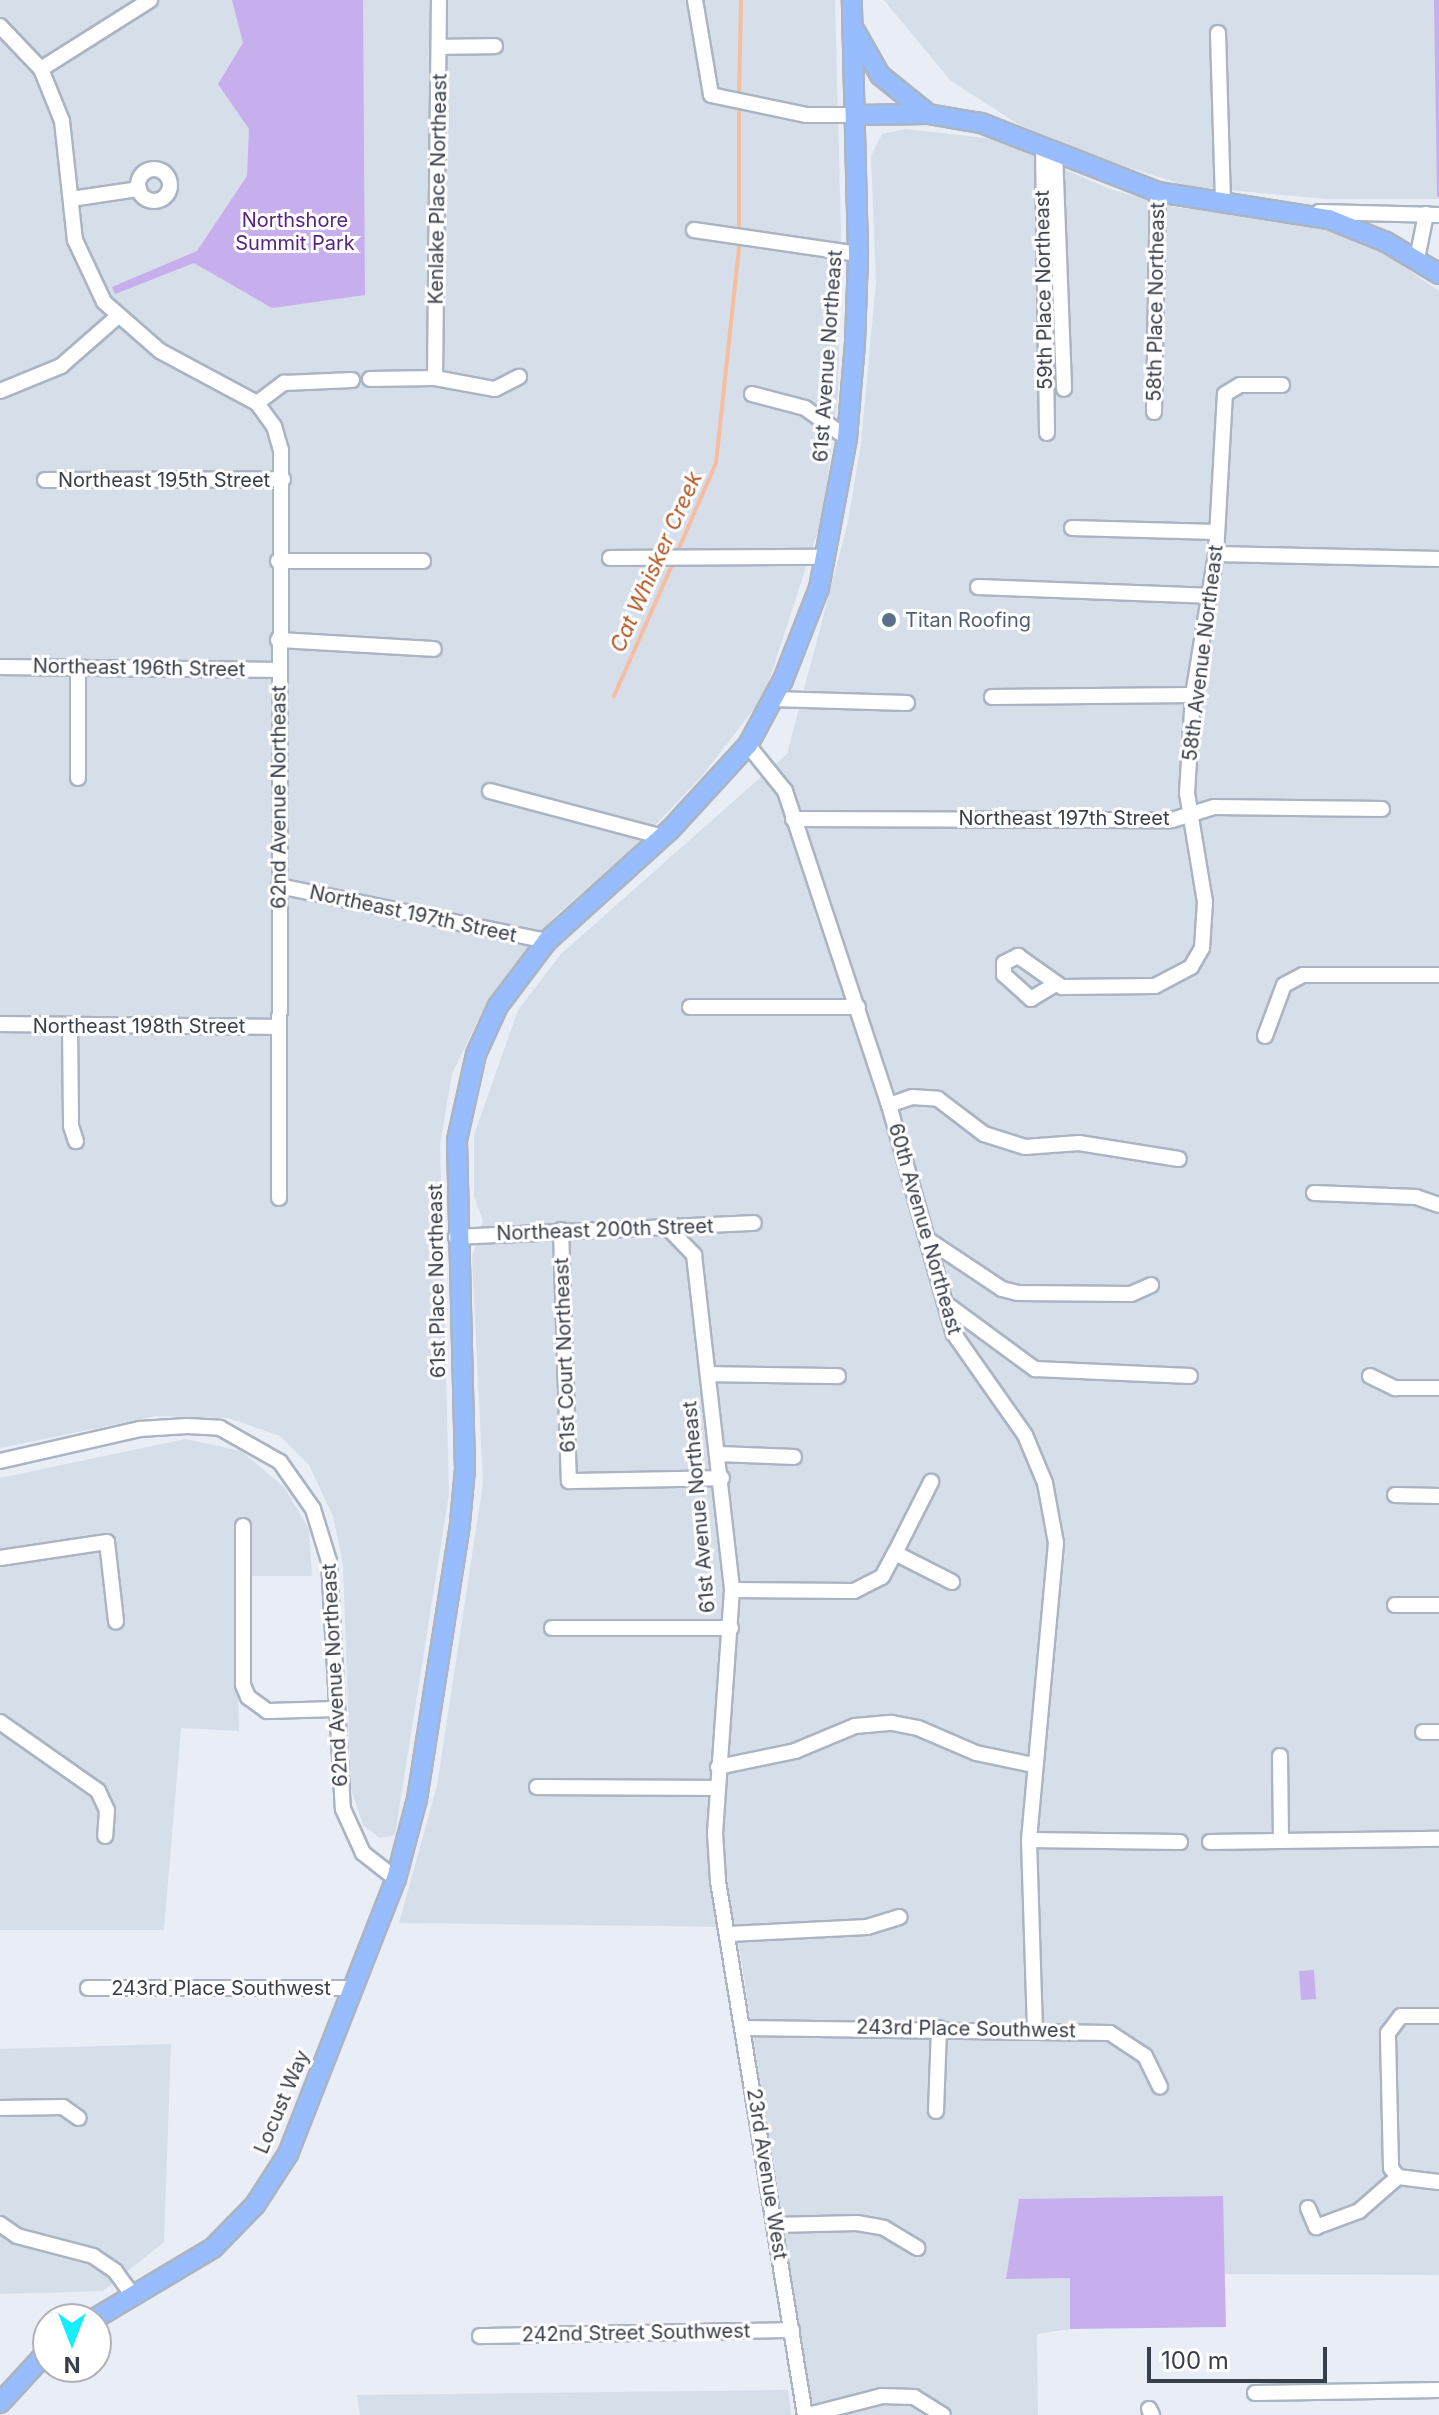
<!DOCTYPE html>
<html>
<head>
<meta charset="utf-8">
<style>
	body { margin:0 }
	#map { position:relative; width:1439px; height:2415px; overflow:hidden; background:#e9edf5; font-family:Inter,sans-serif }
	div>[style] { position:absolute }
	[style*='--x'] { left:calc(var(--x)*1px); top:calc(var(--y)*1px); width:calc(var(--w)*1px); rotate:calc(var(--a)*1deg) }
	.residential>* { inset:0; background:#d6deea }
	.green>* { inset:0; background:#c6afec; transform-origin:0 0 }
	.stream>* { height:4px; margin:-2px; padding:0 2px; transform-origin:2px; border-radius:2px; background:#f6bda1 }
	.roads { filter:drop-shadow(2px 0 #aab4c2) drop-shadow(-2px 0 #aab4c2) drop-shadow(0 2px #aab4c2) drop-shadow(0 -2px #aab4c2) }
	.minor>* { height:14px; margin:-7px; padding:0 7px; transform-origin:7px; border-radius:7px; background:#fff }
	.minor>.ring { margin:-7px; padding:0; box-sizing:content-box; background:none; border:14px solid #fff; border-radius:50% }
	.major>* { height:18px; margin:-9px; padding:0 9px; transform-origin:9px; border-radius:9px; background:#98bdff }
	.dots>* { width:22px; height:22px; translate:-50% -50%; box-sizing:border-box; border:4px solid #fff; border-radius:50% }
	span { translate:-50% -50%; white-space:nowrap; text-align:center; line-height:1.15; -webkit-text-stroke:6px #fff; paint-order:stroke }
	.street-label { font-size:20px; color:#363f4a }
	.park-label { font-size:20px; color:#572481 }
	.service-label { font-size:20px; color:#4e5e75 }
	.left { translate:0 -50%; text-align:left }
	.water-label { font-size:22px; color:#b65725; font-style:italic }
	.north { position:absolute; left:32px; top:2303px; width:80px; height:80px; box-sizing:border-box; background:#fff; border:2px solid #afb2b7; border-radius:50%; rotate:180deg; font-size:22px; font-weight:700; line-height:32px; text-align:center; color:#363f4a }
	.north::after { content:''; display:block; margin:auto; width:28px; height:36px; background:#16eeff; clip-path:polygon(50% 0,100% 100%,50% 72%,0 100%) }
	.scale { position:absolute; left:1147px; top:2347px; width:180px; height:36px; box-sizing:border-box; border:4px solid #363f4a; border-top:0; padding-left:10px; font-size:24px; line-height:28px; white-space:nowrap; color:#363f4a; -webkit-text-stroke:6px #fff; paint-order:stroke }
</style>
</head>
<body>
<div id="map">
	<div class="residential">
		<div style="clip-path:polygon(0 0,835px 0,841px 232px,838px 394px,823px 515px,764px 696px,702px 776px,638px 843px,554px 917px,477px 1022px,452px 1074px,440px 1145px,449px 1494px,395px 1835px,380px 1838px,363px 1825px,351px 1789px,343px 1565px,333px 1516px,309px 1465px,280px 1436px,228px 1418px,156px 1416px,0 1448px)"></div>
		<div style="clip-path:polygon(884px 0,1439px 0,1439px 199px,1326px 199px,1187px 186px,1102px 159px,1018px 124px,951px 81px)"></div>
		<div style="clip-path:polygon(906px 129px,993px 139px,1110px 189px,1174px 207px,1309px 224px,1376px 248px,1439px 291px,1439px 2275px,1223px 2274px,1223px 2197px,1070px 2278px,1070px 2329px,1037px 2334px,1038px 2415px,813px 2415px,736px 1927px,399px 1923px,437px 1786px,483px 1483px,472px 1257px,483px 1221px,474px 1196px,474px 1135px,518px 1010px,561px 954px,787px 754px,848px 522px,861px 443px,876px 282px,871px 156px,882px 134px)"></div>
		<div style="clip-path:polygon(185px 1439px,241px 1451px,284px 1487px,309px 1529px,312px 1576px,235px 1576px,239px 1731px,181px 1728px,164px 1930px,0 1930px,0 1478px)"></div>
		<div style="clip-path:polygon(171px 2044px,164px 2242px,103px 2291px,0 2294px,0 2049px)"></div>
		<div style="clip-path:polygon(788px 2390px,791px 2415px,360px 2415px,357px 2395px)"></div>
	</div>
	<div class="green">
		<div style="clip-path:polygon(232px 0,363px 0,365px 295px,272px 308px,194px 263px,115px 294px,112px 287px,197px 251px,247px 176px,249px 129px,218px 84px,243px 43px)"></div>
		<div style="clip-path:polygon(1434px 0,1439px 0,1439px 197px,1437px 197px)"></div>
		<div style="left:1314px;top:1970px;width:29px;height:15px;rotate:86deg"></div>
		<div style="clip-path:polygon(1223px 2196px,1226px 2327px,1070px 2329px,1070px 2278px,1006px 2279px,1019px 2199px)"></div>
	</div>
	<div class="stream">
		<div style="--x:739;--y:97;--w:97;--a:-88.8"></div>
		<div style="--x:739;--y:227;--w:122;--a:-90"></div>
		<div style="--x:676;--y:555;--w:100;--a:-66.5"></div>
		<div style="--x:716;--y:463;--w:217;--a:-83.9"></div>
		<div style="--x:614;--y:696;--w:145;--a:-66.1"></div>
	</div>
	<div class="roads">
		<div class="minor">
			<div style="--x:695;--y:0;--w:96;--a:80.4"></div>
			<div style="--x:711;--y:95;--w:98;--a:11.8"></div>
			<div style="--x:807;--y:115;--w:48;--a:0"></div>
			<div style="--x:0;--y:26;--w:59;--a:46.4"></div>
			<div style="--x:41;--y:69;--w:56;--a:68"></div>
			<div style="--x:62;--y:121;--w:120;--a:83.8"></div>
			<div style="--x:75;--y:240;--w:68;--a:64.9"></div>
			<div style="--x:104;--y:302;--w:74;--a:41.2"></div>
			<div style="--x:160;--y:351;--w:110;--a:28.2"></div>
			<div style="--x:257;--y:403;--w:29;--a:54"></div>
			<div style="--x:274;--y:426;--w:25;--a:74"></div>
			<div style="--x:281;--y:450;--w:748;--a:90.15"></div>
			<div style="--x:1218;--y:33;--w:170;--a:88.3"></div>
			<div style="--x:440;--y:47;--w:55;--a:-1"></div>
			<div style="--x:41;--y:69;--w:129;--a:-32.3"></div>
			<div style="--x:1043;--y:146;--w:287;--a:89.2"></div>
			<div style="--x:1055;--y:152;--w:237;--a:87.8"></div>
			<div class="ring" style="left:138px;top:169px;width:18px;height:18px"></div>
			<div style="--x:71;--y:199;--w:69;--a:-8.4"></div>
			<div style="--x:1319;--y:212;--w:120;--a:1.4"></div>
			<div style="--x:694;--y:230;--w:166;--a:8.3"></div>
			<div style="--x:1417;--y:259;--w:46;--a:-78.7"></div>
			<div style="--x:435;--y:378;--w:378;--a:-89.4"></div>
			<div style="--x:370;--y:379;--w:65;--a:-0.9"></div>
			<div style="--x:435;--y:378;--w:61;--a:10.4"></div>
			<div style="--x:495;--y:389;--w:27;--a:-27"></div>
			<div style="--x:0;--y:391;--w:66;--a:-22.3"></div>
			<div style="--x:61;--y:366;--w:74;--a:-41.2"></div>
			<div style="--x:752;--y:394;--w:55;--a:14.8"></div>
			<div style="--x:805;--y:408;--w:52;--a:35.5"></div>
			<div style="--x:257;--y:403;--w:34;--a:-37"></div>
			<div style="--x:284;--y:383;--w:68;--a:-2.5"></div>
			<div style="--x:1154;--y:412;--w:220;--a:-89"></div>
			<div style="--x:45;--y:480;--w:238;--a:-0.2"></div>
			<div style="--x:1072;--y:528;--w:145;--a:1.6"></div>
			<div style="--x:1216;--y:554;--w:223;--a:1.3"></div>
			<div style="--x:610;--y:558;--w:215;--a:-0.3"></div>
			<div style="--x:278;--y:561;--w:145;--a:0"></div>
			<div style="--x:978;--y:587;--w:230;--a:2.2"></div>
			<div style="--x:278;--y:640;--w:156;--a:3.3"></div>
			<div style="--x:0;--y:667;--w:278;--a:0.6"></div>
			<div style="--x:78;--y:668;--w:110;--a:90"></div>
			<div style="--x:992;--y:697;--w:201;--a:-0.6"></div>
			<div style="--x:772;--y:699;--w:135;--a:1.7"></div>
			<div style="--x:748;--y:745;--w:59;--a:51.2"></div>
			<div style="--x:785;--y:791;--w:331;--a:71.7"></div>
			<div style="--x:889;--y:1105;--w:238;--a:74.2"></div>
			<div style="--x:954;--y:1334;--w:123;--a:54.9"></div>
			<div style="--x:1025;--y:1435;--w:52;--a:67.4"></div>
			<div style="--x:1045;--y:1483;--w:61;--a:79.6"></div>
			<div style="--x:1056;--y:1543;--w:298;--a:95.2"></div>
			<div style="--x:1029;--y:1840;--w:188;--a:88.2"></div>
			<div style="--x:490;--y:791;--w:179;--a:14.9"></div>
			<div style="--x:793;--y:819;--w:379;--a:0.2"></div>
			<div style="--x:1172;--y:820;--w:44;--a:-17.2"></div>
			<div style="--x:1214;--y:807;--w:168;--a:0.7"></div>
			<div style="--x:279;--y:886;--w:274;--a:11.6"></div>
			<div style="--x:1054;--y:985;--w:27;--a:149"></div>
			<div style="--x:1031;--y:999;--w:36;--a:-138"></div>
			<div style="--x:1004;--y:975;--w:12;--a:-90"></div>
			<div style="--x:1004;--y:963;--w:16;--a:-27"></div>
			<div style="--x:1018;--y:956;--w:54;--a:35.2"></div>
			<div style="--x:1062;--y:987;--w:93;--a:-0.6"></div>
			<div style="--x:1155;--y:986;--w:41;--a:-27.8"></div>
			<div style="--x:1191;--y:967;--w:22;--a:-60"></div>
			<div style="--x:1202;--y:948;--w:46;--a:-86.3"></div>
			<div style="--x:1205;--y:902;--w:110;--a:-99.4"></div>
			<div style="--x:1187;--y:793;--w:98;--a:-86.5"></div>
			<div style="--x:1193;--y:695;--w:143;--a:-80.7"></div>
			<div style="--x:1216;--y:554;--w:160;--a:-86.8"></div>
			<div style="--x:1225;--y:394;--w:17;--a:-31"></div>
			<div style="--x:1240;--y:385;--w:42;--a:0"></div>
			<div style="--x:690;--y:1007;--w:168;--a:0"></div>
			<div style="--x:0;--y:1024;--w:279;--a:0.6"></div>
			<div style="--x:70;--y:1025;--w:101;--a:89.4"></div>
			<div style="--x:71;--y:1126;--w:16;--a:72"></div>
			<div style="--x:1265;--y:1036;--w:54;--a:-69.6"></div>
			<div style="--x:1284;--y:985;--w:21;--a:-28"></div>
			<div style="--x:1303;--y:975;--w:136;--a:0"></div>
			<div style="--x:889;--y:1105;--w:24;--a:-19"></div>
			<div style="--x:912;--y:1097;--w:26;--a:4"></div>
			<div style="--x:938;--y:1099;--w:58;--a:37.3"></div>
			<div style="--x:984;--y:1134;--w:43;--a:17.6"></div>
			<div style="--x:1025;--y:1147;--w:54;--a:-4.2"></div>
			<div style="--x:1079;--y:1143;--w:101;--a:9.1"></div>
			<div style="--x:1314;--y:1193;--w:102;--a:2.2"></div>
			<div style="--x:1416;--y:1197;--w:24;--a:19"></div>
			<div style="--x:561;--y:1230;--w:251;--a:88.2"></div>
			<div style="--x:569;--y:1481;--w:153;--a:-1.1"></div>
			<div style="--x:670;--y:1230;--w:35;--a:46"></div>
			<div style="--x:694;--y:1255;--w:337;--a:83.5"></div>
			<div style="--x:732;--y:1590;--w:244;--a:94"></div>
			<div style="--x:715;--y:1833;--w:48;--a:86.4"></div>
			<div style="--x:718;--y:1881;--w:541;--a:80.75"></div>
			<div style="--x:456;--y:1237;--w:298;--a:-2.7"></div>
			<div style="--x:927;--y:1239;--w:90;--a:33.7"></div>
			<div style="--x:1002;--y:1289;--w:16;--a:14"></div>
			<div style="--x:1018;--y:1293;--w:113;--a:0.5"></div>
			<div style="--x:1131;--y:1294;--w:22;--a:-24"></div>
			<div style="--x:945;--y:1303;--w:112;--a:36.3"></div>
			<div style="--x:1035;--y:1369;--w:155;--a:2.6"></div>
			<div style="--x:709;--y:1374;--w:129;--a:0.9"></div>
			<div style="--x:1370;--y:1376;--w:28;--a:26"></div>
			<div style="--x:1395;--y:1388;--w:44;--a:0"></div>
			<div style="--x:720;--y:1454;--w:74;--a:2.3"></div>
			<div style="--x:0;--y:1461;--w:144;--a:-12.9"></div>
			<div style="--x:140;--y:1429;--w:47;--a:-3.7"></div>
			<div style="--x:187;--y:1426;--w:33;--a:3"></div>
			<div style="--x:220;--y:1428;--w:69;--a:29.5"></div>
			<div style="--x:280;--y:1462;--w:57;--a:54.9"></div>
			<div style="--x:313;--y:1509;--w:54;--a:72.9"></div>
			<div style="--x:329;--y:1561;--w:248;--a:86.8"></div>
			<div style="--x:343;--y:1809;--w:48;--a:65.6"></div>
			<div style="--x:363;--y:1853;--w:42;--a:38.2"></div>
			<div style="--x:1395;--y:1495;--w:44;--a:1.3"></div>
			<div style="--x:243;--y:1526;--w:159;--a:90"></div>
			<div style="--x:243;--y:1685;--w:13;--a:67"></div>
			<div style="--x:248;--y:1697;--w:24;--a:36"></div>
			<div style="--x:267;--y:1711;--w:70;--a:-1.6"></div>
			<div style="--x:895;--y:1553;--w:80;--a:-63.1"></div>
			<div style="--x:0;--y:1558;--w:108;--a:-8.5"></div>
			<div style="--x:107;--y:1542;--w:80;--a:83.5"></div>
			<div style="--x:732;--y:1590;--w:122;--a:0.5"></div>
			<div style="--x:854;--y:1591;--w:31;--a:-27"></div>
			<div style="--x:882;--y:1577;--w:27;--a:-62"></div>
			<div style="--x:895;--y:1553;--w:64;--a:27"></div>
			<div style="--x:1395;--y:1605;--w:44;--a:0"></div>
			<div style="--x:552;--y:1628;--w:179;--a:0"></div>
			<div style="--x:0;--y:1722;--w:120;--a:35.1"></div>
			<div style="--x:98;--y:1791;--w:21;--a:65"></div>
			<div style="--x:107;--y:1810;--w:26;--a:94"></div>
			<div style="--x:1423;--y:1732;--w:16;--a:0"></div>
			<div style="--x:1280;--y:1756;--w:85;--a:89.3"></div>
			<div style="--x:718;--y:1767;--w:79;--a:-11.7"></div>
			<div style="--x:795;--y:1751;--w:65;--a:-22.6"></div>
			<div style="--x:855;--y:1726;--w:37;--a:-5"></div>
			<div style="--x:892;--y:1723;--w:26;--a:11"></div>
			<div style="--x:918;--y:1728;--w:63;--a:23.3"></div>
			<div style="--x:976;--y:1753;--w:58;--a:11.9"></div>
			<div style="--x:537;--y:1787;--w:181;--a:0.3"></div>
			<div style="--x:1029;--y:1840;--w:151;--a:0.8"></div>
			<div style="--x:1210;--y:1842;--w:229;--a:-0.8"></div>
			<div style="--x:729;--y:1934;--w:138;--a:-2.9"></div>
			<div style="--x:867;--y:1927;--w:34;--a:-17"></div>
			<div style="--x:88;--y:1988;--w:265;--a:0"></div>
			<div style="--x:744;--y:2028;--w:366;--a:0.8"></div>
			<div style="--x:1110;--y:2033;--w:42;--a:33.3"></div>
			<div style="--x:1145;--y:2056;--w:34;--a:64"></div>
			<div style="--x:0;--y:2108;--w:63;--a:-0.9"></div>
			<div style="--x:63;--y:2107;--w:19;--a:35"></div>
			<div style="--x:936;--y:2111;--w:83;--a:-87.9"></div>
			<div style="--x:1398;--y:2177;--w:11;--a:-128"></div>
			<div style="--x:1391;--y:2168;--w:135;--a:-91.3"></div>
			<div style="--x:1388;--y:2033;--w:21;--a:-53"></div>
			<div style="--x:1401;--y:2016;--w:38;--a:0"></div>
			<div style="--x:1398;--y:2177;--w:41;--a:7"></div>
			<div style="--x:1308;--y:2208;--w:21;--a:67"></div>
			<div style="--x:1316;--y:2227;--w:46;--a:-20.4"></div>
			<div style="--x:1359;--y:2211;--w:52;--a:-41.1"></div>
			<div style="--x:0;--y:2224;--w:21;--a:35"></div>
			<div style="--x:17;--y:2236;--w:79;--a:14.7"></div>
			<div style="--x:93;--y:2256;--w:27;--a:34"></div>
			<div style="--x:115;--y:2271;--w:27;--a:54"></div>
			<div style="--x:775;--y:2225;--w:82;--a:-1.4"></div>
			<div style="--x:857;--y:2223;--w:27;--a:10"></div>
			<div style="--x:884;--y:2228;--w:39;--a:31"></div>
			<div style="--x:480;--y:2336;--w:312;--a:-1.1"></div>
			<div style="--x:1255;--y:2393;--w:184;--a:-0.9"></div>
			<div style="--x:1149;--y:2409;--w:7;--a:63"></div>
			<div style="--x:808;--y:2415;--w:76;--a:-14.4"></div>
			<div style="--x:882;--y:2396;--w:32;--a:2"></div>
			<div style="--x:914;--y:2397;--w:34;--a:32"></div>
		</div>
		<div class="major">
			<div style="--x:855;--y:31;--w:51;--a:60.4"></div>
			<div style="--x:880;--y:75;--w:62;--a:39.1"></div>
			<div style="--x:855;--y:115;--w:73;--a:-0.8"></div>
			<div style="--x:928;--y:114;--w:54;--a:9.6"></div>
			<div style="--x:981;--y:123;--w:190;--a:21.3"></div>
			<div style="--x:1158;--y:192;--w:173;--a:9"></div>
			<div style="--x:1329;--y:219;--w:61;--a:22"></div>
			<div style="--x:1386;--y:242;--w:62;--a:31.1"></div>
			<div style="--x:94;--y:2319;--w:139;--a:-30.8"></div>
			<div style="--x:213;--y:2248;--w:60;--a:-45.7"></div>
			<div style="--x:255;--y:2205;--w:61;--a:-57.1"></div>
			<div style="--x:288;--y:2154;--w:295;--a:-68.6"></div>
			<div style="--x:396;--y:1879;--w:83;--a:-75.3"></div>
			<div style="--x:417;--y:1799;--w:279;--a:-81.1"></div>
			<div style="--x:460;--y:1523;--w:54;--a:-84.7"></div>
			<div style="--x:465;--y:1469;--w:329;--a:-91.4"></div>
			<div style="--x:457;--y:1140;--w:88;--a:-77.5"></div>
			<div style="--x:476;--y:1054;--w:53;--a:-65.4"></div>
			<div style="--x:498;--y:1006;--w:81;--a:-53"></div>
			<div style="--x:547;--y:941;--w:166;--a:-42.1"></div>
			<div style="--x:670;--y:830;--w:115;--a:-47.5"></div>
			<div style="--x:748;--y:745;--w:74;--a:-61.7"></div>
			<div style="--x:783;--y:680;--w:99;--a:-68.6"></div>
			<div style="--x:819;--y:588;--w:153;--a:-79.4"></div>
			<div style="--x:847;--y:438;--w:96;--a:-85.2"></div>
			<div style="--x:855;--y:342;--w:88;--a:-88"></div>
			<div style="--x:858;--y:254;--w:254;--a:-91.4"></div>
			<div style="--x:0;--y:2403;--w:71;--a:-47.3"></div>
		</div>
	</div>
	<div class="dots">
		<div style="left:889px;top:620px;background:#5c6f8a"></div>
	</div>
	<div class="street-label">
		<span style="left:438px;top:189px;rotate:-89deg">Kenlake Place Northeast</span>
		<span style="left:1044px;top:290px;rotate:-91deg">59th Place Northeast</span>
		<span style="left:1156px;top:302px;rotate:-89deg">58th Place Northeast</span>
		<span style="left:828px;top:356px;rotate:-86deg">61st Avenue Northeast</span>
		<span style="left:164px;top:480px">Northeast 195th Street</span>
		<span style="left:1203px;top:653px;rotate:-83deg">58th Avenue Northeast</span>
		<span style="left:139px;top:668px;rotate:1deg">Northeast 196th Street</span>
		<span style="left:279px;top:797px;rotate:-90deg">62nd Avenue Northeast</span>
		<span style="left:1064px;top:818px">Northeast 197th Street</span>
		<span style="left:413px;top:914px;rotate:12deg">Northeast 197th Street</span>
		<span style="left:139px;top:1026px">Northeast 198th Street</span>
		<span style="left:925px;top:1229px;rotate:74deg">60th Avenue Northeast</span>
		<span style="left:605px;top:1230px;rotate:-2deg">Northeast 200th Street</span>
		<span style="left:437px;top:1281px;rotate:-91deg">61st Place Northeast</span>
		<span style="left:565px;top:1355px;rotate:-92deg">61st Court Northeast</span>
		<span style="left:699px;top:1507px;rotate:-95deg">61st Avenue Northeast</span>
		<span style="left:335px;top:1675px;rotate:-93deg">62nd Avenue Northeast</span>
		<span style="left:221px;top:1988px">243rd Place Southwest</span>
		<span style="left:966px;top:2029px;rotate:1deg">243rd Place Southwest</span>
		<span style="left:282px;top:2102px;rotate:-67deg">Locust Way</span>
		<span style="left:767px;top:2174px;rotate:81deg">23rd Avenue West</span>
		<span style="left:636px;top:2333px;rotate:-1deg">242nd Street Southwest</span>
	</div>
	<div class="park-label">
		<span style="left:295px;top:232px">Northshore<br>Summit Park</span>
	</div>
	<div class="service-label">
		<span class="left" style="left:905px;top:620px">Titan Roofing</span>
	</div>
	<div class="water-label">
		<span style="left:656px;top:562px;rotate:-66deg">Cat Whisker Creek</span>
	</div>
	<div class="north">N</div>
	<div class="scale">100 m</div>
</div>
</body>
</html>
